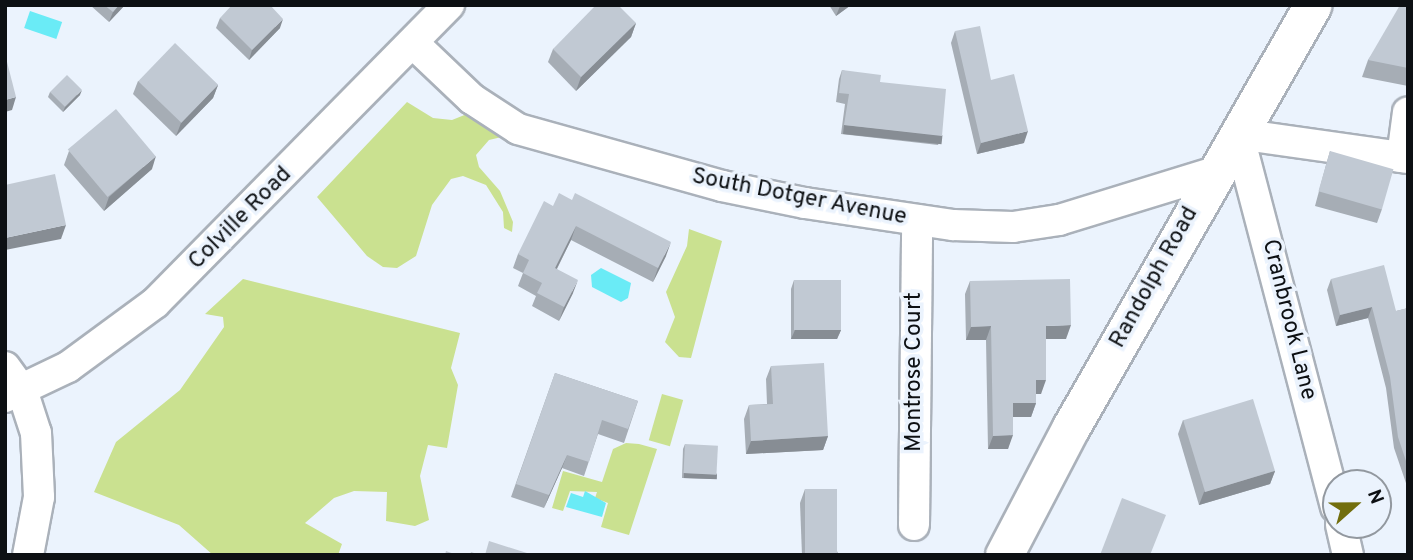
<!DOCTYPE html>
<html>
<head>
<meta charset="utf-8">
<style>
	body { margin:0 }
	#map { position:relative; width:1413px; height:560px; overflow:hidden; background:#ebf3fd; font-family:Overpass,sans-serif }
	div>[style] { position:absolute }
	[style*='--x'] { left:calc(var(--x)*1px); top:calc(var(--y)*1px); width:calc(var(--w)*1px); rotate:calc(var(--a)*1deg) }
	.green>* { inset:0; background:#cae190; transform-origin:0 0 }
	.water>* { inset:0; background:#6aebf6; transform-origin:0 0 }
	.roads { filter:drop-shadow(2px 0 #aab1ba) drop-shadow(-2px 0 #aab1ba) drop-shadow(0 2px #aab1ba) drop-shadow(0 -2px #aab1ba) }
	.minor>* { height:30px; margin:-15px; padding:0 15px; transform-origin:15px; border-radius:15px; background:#fff }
	.major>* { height:37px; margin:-18.5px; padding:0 18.5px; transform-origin:18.5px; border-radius:18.5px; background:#fff }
	.wall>* { inset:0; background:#a6adb5 }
	.shaded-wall>* { inset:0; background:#878d94; transform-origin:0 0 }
	.building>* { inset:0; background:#c1c9d3; transform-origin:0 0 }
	span { translate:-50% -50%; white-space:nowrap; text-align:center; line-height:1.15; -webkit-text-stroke:7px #ebf3fd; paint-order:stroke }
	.street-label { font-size:23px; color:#0d1013 }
	.frame { position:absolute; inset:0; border:7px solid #0d1013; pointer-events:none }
	.north { position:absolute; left:1322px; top:469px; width:70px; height:70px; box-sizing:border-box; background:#ebf3fd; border:2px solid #92989f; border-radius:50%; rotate:69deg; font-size:19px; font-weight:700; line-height:28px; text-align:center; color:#0d1013 }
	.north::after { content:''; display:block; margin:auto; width:24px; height:32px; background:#726e0d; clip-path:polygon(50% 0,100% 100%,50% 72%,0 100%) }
</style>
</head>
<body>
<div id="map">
	<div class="green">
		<div style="clip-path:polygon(407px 102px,433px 118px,452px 120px,472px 112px,510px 135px,489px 140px,476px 155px,479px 167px,500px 191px,513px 222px,512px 232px,504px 228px,503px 212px,486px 185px,463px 176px,451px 179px,432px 205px,416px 256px,397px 268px,383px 267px,367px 256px,317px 197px)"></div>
		<div style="clip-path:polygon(689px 229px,722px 241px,691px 358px,679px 357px,665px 342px,675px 317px,666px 292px,687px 246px)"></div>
		<div style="clip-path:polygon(243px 279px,460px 333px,451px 368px,458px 385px,447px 448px,428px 445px,420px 476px,429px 520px,415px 526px,386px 521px,387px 492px,354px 491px,334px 498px,305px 523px,342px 544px,338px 555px,213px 555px,179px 525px,94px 492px,116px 442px,180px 390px,224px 327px,223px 317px,205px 314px)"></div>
		<div style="left:662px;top:394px;width:22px;height:48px;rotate:16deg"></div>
		<div style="clip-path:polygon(639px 444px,657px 449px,629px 535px,601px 527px,608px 503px,595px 498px,597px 492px,570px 491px,563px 511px,552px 508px,563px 471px,602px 482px,613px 449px,626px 443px)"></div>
	</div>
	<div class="water">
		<div style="left:30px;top:11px;width:34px;height:18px;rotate:19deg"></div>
		<div style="clip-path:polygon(601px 268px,631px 283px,628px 298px,621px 302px,592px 287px,591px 275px)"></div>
		<div style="clip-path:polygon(585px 491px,606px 503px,602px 517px,566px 507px,571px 493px,583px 497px)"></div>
	</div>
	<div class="roads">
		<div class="minor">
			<div style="--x:413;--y:43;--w:81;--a:43.5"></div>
			<div style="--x:472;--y:99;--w:55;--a:33.1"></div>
			<div style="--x:518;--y:129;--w:212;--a:15.6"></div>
			<div style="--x:722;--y:186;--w:85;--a:11.6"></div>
			<div style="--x:805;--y:203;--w:150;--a:8.5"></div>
			<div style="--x:953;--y:225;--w:60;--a:1.9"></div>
			<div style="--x:1013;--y:227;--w:47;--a:-8.7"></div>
			<div style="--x:1059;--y:220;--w:163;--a:-17.1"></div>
			<div style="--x:1402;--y:157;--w:45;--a:-82.4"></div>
			<div style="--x:5;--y:367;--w:29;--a:54"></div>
			<div style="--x:22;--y:390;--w:45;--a:72"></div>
			<div style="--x:36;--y:433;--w:64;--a:87.3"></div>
			<div style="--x:39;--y:497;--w:59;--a:100.7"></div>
			<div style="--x:5;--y:397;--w:70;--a:-25.5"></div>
			<div style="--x:68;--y:367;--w:108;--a:-36.3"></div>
			<div style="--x:155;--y:303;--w:419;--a:-45.4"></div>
			<div style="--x:1336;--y:507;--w:386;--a:-104.7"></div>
			<div style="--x:1238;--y:134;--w:172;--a:8"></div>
			<div style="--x:914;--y:525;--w:305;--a:-89.4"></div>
			<div style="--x:1341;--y:525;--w:31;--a:77"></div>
		</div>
		<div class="major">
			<div style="--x:1004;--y:555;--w:144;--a:-62.4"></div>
			<div style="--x:1071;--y:427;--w:486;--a:-60.2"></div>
		</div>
	</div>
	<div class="wall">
		<div style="clip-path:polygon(90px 5px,125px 5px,109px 22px)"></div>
		<div style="clip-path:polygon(829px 5px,851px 5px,836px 16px)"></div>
		<div style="clip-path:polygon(1408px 5px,1408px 86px,1362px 77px,1368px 60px)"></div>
		<div style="clip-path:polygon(220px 18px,280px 28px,249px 60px,216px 28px)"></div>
		<div style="clip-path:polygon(636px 23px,631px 37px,576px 91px,548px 62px,553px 49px)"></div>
		<div style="clip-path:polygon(955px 31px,1024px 143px,977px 154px,951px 43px)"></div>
		<div style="clip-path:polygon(842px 70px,880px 82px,942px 136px,938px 145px,841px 134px,845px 104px,836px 102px,839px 79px)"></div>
		<div style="clip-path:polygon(138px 81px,218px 85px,213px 98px,176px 136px,133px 94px)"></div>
		<div style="clip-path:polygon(50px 92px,80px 95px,63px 112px,48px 97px)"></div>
		<div style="clip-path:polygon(69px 151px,152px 169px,104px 211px,64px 165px)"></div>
		<div style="clip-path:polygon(1330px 151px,1382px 209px,1377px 223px,1315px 206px,1326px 165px)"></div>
		<div style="clip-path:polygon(553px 206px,666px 256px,653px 282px,571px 240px,557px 269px,573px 293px,559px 321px,532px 306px,536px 296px,518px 286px,523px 273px,513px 268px,518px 254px)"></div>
		<div style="clip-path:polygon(1331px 279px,1396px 311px,1408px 308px,1408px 489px,1394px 448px,1386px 388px,1368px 318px,1336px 326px,1327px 290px)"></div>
		<div style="clip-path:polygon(794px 280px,841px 330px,837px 339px,791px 339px,791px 289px)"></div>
		<div style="clip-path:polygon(970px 281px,1066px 339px,1046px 339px,1041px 394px,1036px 394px,1036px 403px,1031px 417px,1013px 417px,1008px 449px,988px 449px,986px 340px,966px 340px,965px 294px)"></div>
		<div style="clip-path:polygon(771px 366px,828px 436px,823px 450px,746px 454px,744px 419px,749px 405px,767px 404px,766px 379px)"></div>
		<div style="clip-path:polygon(555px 373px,638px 401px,624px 443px,598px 434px,584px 476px,562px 468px,544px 508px,511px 497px)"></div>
		<div style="clip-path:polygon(1183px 420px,1275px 471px,1270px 484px,1199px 505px,1178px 434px)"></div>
		<div style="clip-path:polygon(685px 444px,717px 474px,715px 479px,682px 478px,683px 449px)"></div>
		<div style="clip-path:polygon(805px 489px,839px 555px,802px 555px,800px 503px)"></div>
	</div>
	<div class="shaded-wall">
		<div style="clip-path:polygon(119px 5px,125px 5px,109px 22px,113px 12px)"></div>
		<div style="clip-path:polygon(841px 5px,851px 5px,836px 16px,840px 6px)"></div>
		<div style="clip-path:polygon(283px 19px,280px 28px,249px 60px,252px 50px)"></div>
		<div style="clip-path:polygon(636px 23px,631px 37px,576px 91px,581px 77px)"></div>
		<div style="clip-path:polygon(218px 85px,213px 98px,176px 136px,181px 123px)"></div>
		<div style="clip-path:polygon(82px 90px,80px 95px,63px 112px,65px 107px)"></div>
		<div style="clip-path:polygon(16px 97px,12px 110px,5px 112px,5px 100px)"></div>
		<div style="left:844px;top:125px;width:99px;height:9px;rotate:6deg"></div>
		<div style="clip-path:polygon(1028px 131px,1024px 143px,977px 154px,981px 143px)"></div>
		<div style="clip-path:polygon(156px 156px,152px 169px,104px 211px,109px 197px)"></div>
		<div style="clip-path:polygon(66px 225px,61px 239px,5px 250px,5px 238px)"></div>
		<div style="clip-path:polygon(576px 226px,571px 240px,550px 282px,555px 268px)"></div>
		<div style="clip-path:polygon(671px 242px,666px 256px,653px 282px,658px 268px)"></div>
		<div style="clip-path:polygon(578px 280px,573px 293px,559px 321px,564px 307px)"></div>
		<div style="clip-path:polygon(1372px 307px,1368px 318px,1336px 326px,1340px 315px)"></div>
		<div style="clip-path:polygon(1071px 325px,1066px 339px,1041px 339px,1046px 326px)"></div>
		<div style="clip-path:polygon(991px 326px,986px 340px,966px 340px,971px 327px)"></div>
		<div style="clip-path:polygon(795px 330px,841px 330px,837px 339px,791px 339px)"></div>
		<div style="clip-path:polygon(1036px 380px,1046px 380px,1041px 394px,1031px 394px)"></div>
		<div style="clip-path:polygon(1013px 403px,1036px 403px,1031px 417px,1008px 417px)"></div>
		<div style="clip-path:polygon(1013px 435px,1008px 449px,988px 449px,993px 436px)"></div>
		<div style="clip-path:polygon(828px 436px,823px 450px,746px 454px,751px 441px)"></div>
		<div style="clip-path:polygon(567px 455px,562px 468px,544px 508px,549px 495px)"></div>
		<div style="clip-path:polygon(1275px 471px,1270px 484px,1199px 505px,1204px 492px)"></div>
		<div style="left:684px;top:473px;width:33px;height:5px;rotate:2deg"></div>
	</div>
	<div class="building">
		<div style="clip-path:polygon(104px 5px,119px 5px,113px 12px)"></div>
		<div style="clip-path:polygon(232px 5px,270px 5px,283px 19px,252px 50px,220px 18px)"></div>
		<div style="clip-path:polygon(596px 5px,618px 5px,636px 23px,581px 77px,553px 49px)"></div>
		<div style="clip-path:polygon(1400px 5px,1408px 5px,1408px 68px,1368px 60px)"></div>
		<div style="clip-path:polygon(980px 26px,991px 80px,1014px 74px,1028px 131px,981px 143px,955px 31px)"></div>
		<div style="left:175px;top:43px;width:60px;height:53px;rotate:44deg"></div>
		<div style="clip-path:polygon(5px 54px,16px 97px,5px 100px)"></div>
		<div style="clip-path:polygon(842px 70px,881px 75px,880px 82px,946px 89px,942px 136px,844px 125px,849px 94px,839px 93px)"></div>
		<div style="left:67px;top:75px;width:21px;height:24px;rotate:45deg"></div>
		<div style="left:116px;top:109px;width:62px;height:63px;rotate:50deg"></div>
		<div style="left:1330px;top:151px;width:66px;height:42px;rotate:16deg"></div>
		<div style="clip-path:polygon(55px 174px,66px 225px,5px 238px,5px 185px)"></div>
		<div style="clip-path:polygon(559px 193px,572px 200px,575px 193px,671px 242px,658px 268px,576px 226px,555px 268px,578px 280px,564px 307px,537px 293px,542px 283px,523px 273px,529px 260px,518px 254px,544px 201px,553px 206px)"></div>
		<div style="clip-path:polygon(1384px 265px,1396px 311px,1408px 308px,1408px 467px,1398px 437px,1390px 377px,1372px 307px,1340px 315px,1331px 279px)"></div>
		<div style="clip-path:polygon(1070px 279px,1071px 325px,1046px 326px,1046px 380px,1036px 380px,1036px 403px,1013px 403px,1013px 435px,993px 436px,991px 326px,971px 327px,970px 281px)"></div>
		<div style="left:794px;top:280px;width:47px;height:50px"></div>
		<div style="clip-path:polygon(824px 363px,828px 436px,751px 441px,749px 405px,773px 404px,771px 366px)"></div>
		<div style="clip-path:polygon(555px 373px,638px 401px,628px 429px,602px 420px,589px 462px,567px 455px,549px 495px,516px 484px)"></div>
		<div style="left:1253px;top:399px;width:75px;height:73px;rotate:73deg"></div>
		<div style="left:685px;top:444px;width:33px;height:29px;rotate:3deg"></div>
		<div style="left:805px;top:489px;width:32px;height:66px"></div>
		<div style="clip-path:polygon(1122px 498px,1166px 515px,1150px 555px,1100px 555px)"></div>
		<div style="clip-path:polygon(489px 541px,527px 553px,527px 555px,485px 555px)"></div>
		<div style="clip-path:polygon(446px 551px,457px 555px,445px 555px)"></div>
		<div style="clip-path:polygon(471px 552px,480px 555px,470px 555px)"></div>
	</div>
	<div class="street-label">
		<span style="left:799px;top:198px;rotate:11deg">South Dotger Avenue</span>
		<span style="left:241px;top:219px;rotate:-45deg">Colville Road</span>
		<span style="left:1155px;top:278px;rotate:-61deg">Randolph Road</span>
		<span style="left:1288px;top:320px;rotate:76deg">Cranbrook Lane</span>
		<span style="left:915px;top:372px;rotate:-90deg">Montrose Court</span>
	</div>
	<div class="frame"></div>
	<div class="north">N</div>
</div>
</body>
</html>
